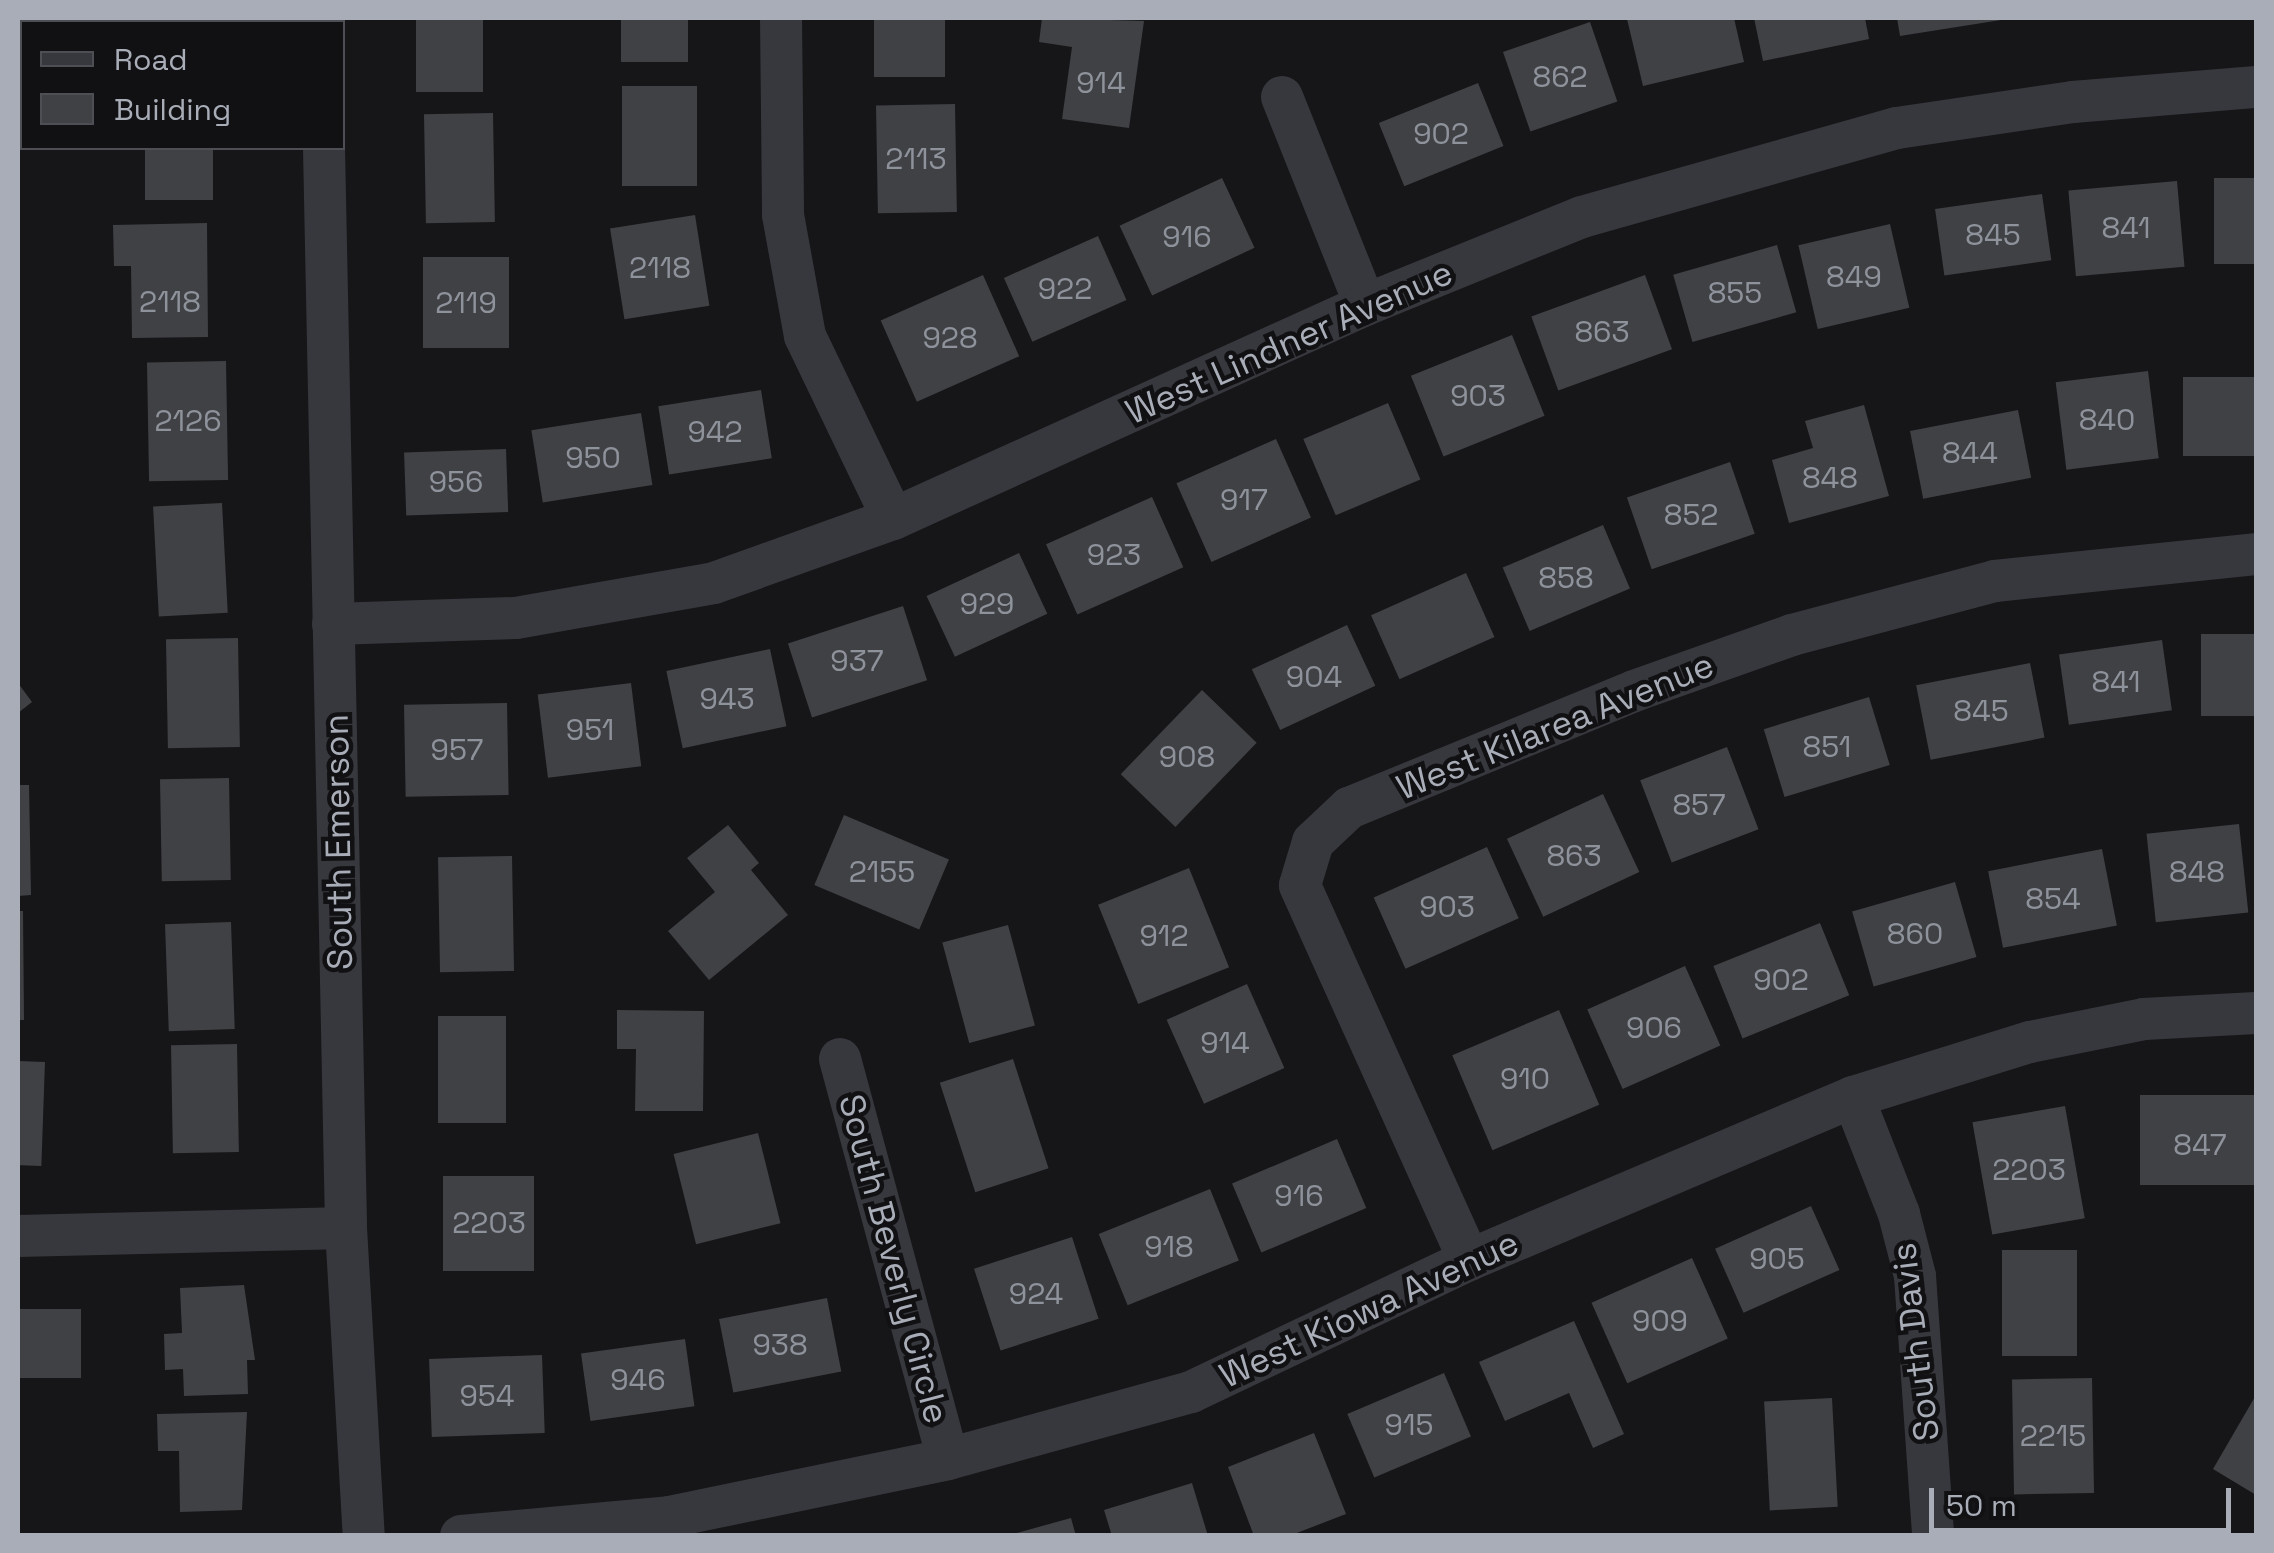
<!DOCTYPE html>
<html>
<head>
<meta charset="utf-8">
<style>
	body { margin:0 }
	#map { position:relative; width:2274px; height:1553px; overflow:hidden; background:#161618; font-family:"Space Grotesk",sans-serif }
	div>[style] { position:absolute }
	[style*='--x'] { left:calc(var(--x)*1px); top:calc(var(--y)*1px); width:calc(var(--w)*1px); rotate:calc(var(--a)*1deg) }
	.building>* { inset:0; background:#404145; transform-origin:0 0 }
	.street>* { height:42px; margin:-21px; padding:0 21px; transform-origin:21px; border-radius:21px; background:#37383d }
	span { translate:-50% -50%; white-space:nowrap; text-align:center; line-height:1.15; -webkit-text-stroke:9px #111113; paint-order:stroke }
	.number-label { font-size:30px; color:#8e929b }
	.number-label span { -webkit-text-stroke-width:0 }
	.street-label { font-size:35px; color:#a8adb8 }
	.frame { position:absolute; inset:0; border:20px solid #a8adb8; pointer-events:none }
	.legend { position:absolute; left:20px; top:20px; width:325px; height:130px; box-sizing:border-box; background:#111113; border:2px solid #4d4f55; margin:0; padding:12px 18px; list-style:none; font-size:30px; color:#a8adb8 }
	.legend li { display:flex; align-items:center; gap:20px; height:50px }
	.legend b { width:50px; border:2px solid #4d4f55 }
	.scale { position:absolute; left:1929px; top:1488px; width:302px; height:45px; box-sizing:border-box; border:5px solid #a8adb8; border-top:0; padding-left:12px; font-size:30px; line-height:35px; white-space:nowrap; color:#a8adb8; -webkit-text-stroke:8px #111113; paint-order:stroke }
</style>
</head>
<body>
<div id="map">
	<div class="building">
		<div style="left:127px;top:18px;width:85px;height:4px"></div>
		<div style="left:416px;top:18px;width:67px;height:74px"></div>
		<div style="left:621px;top:18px;width:67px;height:44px"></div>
		<div style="left:874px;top:18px;width:71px;height:59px"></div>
		<div style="clip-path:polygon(1042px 18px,1144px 21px,1129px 128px,1062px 119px,1072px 47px,1039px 42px)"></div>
		<div style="clip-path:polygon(1734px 18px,1744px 62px,1643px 86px,1627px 19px)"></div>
		<div style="clip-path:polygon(1754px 18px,1865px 18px,1869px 39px,1763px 61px)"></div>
		<div style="clip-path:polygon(1897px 18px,2001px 18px,2001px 20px,1900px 36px)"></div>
		<div style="left:1590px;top:22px;width:84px;height:92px;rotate:71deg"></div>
		<div style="left:1478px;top:83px;width:68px;height:107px;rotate:68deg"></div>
		<div style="left:622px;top:86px;width:75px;height:100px"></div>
		<div style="left:955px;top:104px;width:108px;height:79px;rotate:89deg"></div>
		<div style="left:493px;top:113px;width:109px;height:69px;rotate:89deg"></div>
		<div style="left:145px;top:148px;width:68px;height:52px"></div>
		<div style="left:1222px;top:178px;width:77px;height:113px;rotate:65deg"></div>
		<div style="left:2256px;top:178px;width:86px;height:42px;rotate:90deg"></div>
		<div style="left:2177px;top:181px;width:86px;height:109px;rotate:85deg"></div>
		<div style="left:2042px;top:194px;width:67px;height:108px;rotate:82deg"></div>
		<div style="left:695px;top:215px;width:92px;height:86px;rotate:81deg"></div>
		<div style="clip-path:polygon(207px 223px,208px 337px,132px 338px,131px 266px,114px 266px,113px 225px)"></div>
		<div style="left:1890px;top:224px;width:86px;height:94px;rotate:77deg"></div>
		<div style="left:1098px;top:236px;width:70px;height:103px;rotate:66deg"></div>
		<div style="left:1777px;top:245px;width:70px;height:108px;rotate:74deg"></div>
		<div style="left:423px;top:257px;width:86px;height:91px"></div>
		<div style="left:983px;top:275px;width:89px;height:112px;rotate:66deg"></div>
		<div style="left:1645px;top:275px;width:79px;height:121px;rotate:70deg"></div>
		<div style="left:1512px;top:335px;width:87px;height:109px;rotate:68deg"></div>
		<div style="left:226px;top:361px;width:119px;height:79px;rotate:89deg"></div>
		<div style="left:2148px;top:371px;width:88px;height:93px;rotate:83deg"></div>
		<div style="left:2256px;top:377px;width:79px;height:73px;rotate:90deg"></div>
		<div style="left:761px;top:390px;width:69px;height:104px;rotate:81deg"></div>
		<div style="left:1388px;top:403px;width:83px;height:92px;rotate:67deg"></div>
		<div style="clip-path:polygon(1864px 405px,1889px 496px,1789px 523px,1772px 460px,1813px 448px,1805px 421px)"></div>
		<div style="left:2018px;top:410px;width:69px;height:110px;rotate:79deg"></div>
		<div style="left:641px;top:413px;width:73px;height:111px;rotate:81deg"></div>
		<div style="left:1276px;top:439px;width:86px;height:109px;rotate:66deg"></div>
		<div style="left:506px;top:449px;width:63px;height:102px;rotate:88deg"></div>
		<div style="left:1730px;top:462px;width:76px;height:109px;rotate:71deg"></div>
		<div style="left:1152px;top:497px;width:77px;height:116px;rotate:66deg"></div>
		<div style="left:222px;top:503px;width:110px;height:69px;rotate:87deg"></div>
		<div style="left:1603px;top:525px;width:69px;height:109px;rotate:67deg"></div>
		<div style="left:1019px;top:553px;width:67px;height:102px;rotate:65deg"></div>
		<div style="left:1466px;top:573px;width:70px;height:104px;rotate:66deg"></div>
		<div style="left:903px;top:606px;width:78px;height:121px;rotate:72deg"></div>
		<div style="left:1347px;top:625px;width:67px;height:105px;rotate:65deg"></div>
		<div style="left:2256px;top:634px;width:82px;height:55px;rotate:90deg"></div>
		<div style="left:238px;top:638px;width:109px;height:72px;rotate:89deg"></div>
		<div style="left:2162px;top:640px;width:71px;height:104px;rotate:82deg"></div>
		<div style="left:770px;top:649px;width:79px;height:106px;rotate:78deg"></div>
		<div style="left:2030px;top:663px;width:76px;height:116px;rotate:79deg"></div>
		<div style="clip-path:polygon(18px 683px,32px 702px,18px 713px)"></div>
		<div style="left:631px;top:683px;width:84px;height:94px;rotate:83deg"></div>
		<div style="left:1202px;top:690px;width:76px;height:117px;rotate:44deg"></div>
		<div style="left:1869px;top:697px;width:71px;height:110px;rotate:73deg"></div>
		<div style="left:507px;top:703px;width:92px;height:103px;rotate:89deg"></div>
		<div style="left:1727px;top:747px;width:88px;height:93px;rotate:69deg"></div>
		<div style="left:229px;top:778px;width:102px;height:69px;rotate:89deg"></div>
		<div style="clip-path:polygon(18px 785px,29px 785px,31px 895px,18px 896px)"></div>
		<div style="left:1603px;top:794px;width:86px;height:106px;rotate:65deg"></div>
		<div style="left:844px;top:815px;width:114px;height:76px;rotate:23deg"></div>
		<div style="left:2239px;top:824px;width:89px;height:93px;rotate:84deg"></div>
		<div style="clip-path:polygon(728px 825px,759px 863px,751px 870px,788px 915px,709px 980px,668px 931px,715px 892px,687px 858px)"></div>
		<div style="left:1487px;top:847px;width:78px;height:124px;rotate:66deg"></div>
		<div style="left:2102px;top:849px;width:78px;height:116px;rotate:79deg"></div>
		<div style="left:512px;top:856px;width:115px;height:74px;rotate:89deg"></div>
		<div style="left:1189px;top:868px;width:107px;height:98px;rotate:68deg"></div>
		<div style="left:1955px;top:882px;width:78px;height:107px;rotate:74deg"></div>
		<div style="clip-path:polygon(18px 911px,23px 911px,24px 1020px,18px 1020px)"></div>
		<div style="left:231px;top:922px;width:107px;height:66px;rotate:88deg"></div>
		<div style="left:1820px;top:923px;width:78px;height:115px;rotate:68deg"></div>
		<div style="left:1008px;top:925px;width:104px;height:68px;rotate:75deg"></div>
		<div style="left:1685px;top:966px;width:87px;height:107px;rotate:66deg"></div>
		<div style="left:1247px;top:984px;width:92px;height:88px;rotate:66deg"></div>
		<div style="clip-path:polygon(617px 1010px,704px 1011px,703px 1111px,635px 1111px,636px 1049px,617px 1049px)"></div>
		<div style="left:1559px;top:1010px;width:103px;height:116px;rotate:67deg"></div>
		<div style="left:438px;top:1016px;width:68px;height:107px"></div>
		<div style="left:237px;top:1044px;width:108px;height:66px;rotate:89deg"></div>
		<div style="left:1013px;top:1059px;width:115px;height:77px;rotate:72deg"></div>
		<div style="left:18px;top:1061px;width:27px;height:104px;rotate:2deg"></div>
		<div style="left:2256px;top:1095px;width:90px;height:116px;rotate:90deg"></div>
		<div style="left:2065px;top:1106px;width:114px;height:94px;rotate:80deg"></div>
		<div style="left:758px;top:1133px;width:93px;height:87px;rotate:76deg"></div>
		<div style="left:1337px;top:1139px;width:75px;height:114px;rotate:67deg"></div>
		<div style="left:443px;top:1176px;width:91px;height:95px"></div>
		<div style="left:1210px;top:1189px;width:77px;height:120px;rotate:68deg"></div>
		<div style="left:1811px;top:1206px;width:70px;height:105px;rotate:66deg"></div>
		<div style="left:1072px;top:1237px;width:86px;height:103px;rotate:72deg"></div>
		<div style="left:2002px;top:1250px;width:75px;height:106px"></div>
		<div style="left:1692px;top:1258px;width:88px;height:110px;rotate:66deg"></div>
		<div style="clip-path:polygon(244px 1285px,255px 1360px,247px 1360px,248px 1394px,184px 1396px,183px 1369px,165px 1370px,164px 1334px,182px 1333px,180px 1288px)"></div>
		<div style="left:827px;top:1298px;width:75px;height:110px;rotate:79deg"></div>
		<div style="left:18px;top:1309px;width:63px;height:69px"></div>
		<div style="clip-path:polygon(1574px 1321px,1624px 1434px,1593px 1448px,1569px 1393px,1505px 1421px,1479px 1362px)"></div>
		<div style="left:685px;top:1339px;width:68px;height:105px;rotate:82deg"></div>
		<div style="left:542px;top:1355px;width:78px;height:113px;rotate:88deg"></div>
		<div style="left:1444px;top:1373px;width:69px;height:105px;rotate:67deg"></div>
		<div style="left:2092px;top:1378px;width:115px;height:80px;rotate:89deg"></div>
		<div style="clip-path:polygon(2256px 1395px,2256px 1495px,2213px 1469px)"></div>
		<div style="left:1832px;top:1398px;width:109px;height:68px;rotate:87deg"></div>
		<div style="clip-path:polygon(247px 1412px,242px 1510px,180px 1512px,179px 1451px,158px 1451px,157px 1414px)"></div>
		<div style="clip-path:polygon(1314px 1433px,1346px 1514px,1289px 1536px,1254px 1536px,1228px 1467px)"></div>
		<div style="clip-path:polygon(1192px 1483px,1208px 1536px,1112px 1536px,1104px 1510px)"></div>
		<div style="clip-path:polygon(1071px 1518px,1076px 1536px,1013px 1536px,1013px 1534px)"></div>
	</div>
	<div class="street">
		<div style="--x:322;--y:18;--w:4;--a:90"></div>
		<div style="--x:781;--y:18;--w:197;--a:89.4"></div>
		<div style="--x:783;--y:215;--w:123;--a:79.7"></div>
		<div style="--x:805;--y:336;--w:203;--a:64.3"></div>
		<div style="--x:1282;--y:97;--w:224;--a:68.2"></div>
		<div style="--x:324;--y:148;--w:1080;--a:88.83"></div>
		<div style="--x:346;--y:1228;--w:309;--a:86.7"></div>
		<div style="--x:333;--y:624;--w:183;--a:-1.9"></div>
		<div style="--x:516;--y:618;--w:201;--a:-10"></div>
		<div style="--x:714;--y:583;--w:190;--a:-19.7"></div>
		<div style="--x:893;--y:519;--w:518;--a:-24.39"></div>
		<div style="--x:1365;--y:305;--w:234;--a:-22.1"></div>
		<div style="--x:1582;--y:217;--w:327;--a:-15.8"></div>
		<div style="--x:1897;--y:128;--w:178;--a:-8.4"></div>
		<div style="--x:2073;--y:102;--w:184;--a:-4.7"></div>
		<div style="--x:840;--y:1059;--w:414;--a:74.9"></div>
		<div style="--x:1853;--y:1097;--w:126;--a:68.5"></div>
		<div style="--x:1899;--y:1214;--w:64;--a:75.5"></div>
		<div style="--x:1915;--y:1276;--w:261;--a:86"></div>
		<div style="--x:18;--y:1236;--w:328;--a:-1.4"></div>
		<div style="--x:1469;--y:1260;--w:411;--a:-114.3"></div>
		<div style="--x:1300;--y:885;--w:45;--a:-73.2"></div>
		<div style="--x:1313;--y:842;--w:50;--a:-43.4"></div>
		<div style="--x:1349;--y:808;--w:308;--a:-22.3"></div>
		<div style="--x:1634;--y:691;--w:168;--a:-19.5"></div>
		<div style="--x:1792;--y:635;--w:210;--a:-14.9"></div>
		<div style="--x:1995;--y:581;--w:262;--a:-5.9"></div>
		<div style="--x:461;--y:1536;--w:209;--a:-5.2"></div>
		<div style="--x:669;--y:1517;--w:285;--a:-11.7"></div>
		<div style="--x:948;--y:1459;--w:252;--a:-15.4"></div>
		<div style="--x:1191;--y:1392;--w:308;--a:-25.4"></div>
		<div style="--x:1469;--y:1260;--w:417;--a:-23"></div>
		<div style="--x:1853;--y:1097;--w:185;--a:-17.3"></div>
		<div style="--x:2030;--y:1042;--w:116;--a:-11.4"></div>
		<div style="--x:2144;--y:1019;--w:112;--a:-3.1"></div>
	</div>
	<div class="number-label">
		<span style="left:1560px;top:77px">862</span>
		<span style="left:1101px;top:83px">914</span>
		<span style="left:1441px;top:134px">902</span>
		<span style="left:916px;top:159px">2113</span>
		<span style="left:2126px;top:228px">841</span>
		<span style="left:1993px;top:235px">845</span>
		<span style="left:1187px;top:237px">916</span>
		<span style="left:660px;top:268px">2118</span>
		<span style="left:1854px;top:277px">849</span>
		<span style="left:1065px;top:289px">922</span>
		<span style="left:1735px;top:293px">855</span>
		<span style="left:170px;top:302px">2118</span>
		<span style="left:466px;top:303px">2119</span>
		<span style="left:1602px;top:332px">863</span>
		<span style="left:950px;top:338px">928</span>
		<span style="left:1478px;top:396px">903</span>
		<span style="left:2107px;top:420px">840</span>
		<span style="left:188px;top:421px">2126</span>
		<span style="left:715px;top:432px">942</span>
		<span style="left:1970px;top:453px">844</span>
		<span style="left:593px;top:458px">950</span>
		<span style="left:1830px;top:478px">848</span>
		<span style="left:456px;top:482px">956</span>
		<span style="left:1244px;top:500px">917</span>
		<span style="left:1691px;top:515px">852</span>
		<span style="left:1114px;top:555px">923</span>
		<span style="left:1566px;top:578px">858</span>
		<span style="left:987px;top:604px">929</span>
		<span style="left:857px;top:661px">937</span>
		<span style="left:1314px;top:677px">904</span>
		<span style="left:2116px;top:682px">841</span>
		<span style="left:727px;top:699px">943</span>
		<span style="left:1981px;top:711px">845</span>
		<span style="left:590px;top:730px">951</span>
		<span style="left:1827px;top:747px">851</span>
		<span style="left:457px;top:750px">957</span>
		<span style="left:1187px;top:757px">908</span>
		<span style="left:1699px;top:805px">857</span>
		<span style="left:1574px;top:856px">863</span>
		<span style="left:882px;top:872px">2155</span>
		<span style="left:2197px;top:872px">848</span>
		<span style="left:2053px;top:899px">854</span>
		<span style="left:1447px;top:907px">903</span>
		<span style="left:1915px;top:934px">860</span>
		<span style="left:1164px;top:936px">912</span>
		<span style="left:1781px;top:980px">902</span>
		<span style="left:1654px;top:1028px">906</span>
		<span style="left:1225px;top:1043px">914</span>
		<span style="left:1525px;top:1079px">910</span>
		<span style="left:2200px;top:1145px">847</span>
		<span style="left:2029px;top:1170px">2203</span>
		<span style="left:1299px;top:1196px">916</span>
		<span style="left:489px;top:1223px">2203</span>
		<span style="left:1169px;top:1247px">918</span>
		<span style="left:1777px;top:1259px">905</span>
		<span style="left:1036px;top:1294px">924</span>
		<span style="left:1660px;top:1321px">909</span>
		<span style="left:780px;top:1345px">938</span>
		<span style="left:638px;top:1380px">946</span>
		<span style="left:487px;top:1396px">954</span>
		<span style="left:1409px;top:1425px">915</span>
		<span style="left:2053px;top:1436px">2215</span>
	</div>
	<div class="street-label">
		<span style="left:1289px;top:342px;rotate:-24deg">West Lindner Avenue</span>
		<span style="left:1555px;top:726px;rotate:-22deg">West Kilarea Avenue</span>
		<span style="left:338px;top:842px;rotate:-91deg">South Emerson</span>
		<span style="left:894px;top:1259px;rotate:75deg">South Beverly Circle</span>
		<span style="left:1369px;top:1309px;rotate:-25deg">West Kiowa Avenue</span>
		<span style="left:1915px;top:1342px;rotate:-97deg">South Davis</span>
	</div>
	<div class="frame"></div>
	<ul class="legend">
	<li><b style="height:12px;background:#37383d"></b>Road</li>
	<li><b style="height:28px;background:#404145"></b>Building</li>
	</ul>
	<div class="scale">50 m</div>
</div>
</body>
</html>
